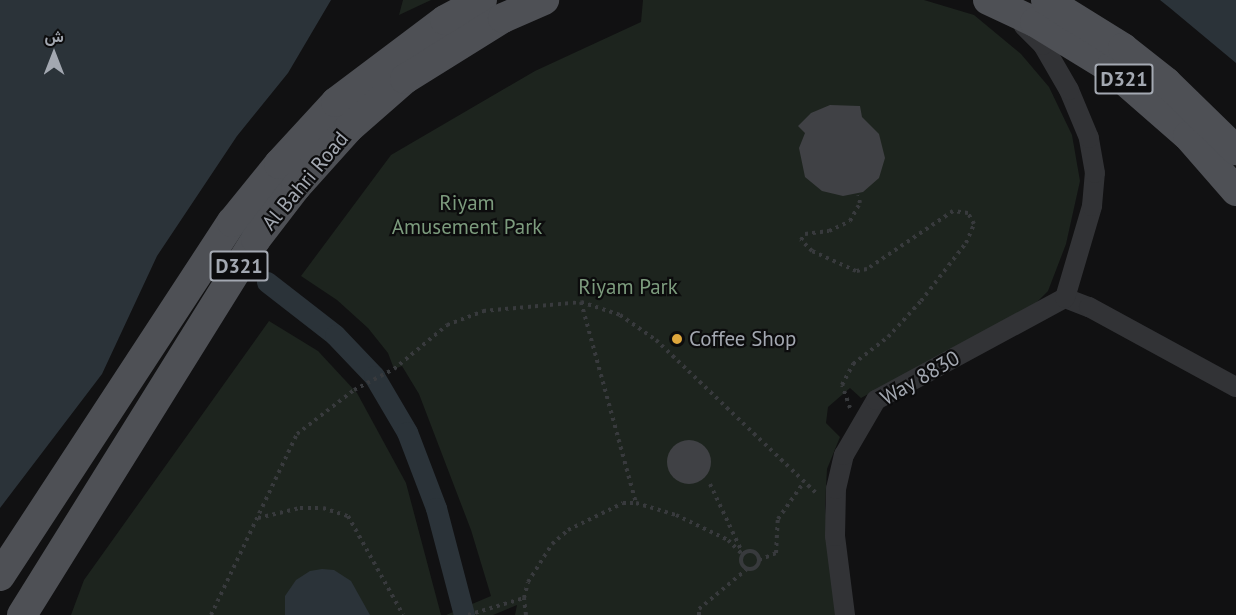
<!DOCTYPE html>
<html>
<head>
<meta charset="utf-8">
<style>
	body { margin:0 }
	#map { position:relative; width:1236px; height:615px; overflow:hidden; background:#111112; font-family:"PT Sans",Vazirmatn,sans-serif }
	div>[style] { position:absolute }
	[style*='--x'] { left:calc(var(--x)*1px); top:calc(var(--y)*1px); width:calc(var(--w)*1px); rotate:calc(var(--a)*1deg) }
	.green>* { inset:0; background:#1d241e }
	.water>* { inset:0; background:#2b3339 }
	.canal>* { height:21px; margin:-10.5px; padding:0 10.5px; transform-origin:10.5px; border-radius:10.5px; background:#2b3339 }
	.building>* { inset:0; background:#404145 }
	.round { border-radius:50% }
	.path>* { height:4px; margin-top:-2px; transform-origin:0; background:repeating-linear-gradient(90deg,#383a3d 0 3px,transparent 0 7.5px) }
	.path>.ring { margin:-2px; padding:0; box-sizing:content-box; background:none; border:4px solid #383a3d; border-radius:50% }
	.street>* { height:20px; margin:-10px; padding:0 10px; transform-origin:10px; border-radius:10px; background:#323336 }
	.primary>* { height:30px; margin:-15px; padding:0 15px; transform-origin:15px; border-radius:15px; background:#4e5055 }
	.dots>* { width:16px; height:16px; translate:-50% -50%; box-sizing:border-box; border:3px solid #0c0c0d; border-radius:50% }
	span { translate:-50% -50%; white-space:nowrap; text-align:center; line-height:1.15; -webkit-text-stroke:4.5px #0c0c0d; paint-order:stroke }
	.shield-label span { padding:2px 4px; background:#0c0c0d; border:2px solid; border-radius:4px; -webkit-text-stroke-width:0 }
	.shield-label { font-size:20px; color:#a3a8b1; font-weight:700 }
	.street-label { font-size:21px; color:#a3a8b1 }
	.park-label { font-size:21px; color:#7c9b7d }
	.poi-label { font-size:21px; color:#a3a8b1 }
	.left { translate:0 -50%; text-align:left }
	.north { position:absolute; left:24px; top:24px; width:60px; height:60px; -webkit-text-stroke:4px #0c0c0d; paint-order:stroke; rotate:0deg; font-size:16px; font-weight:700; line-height:24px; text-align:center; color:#a3a8b1 }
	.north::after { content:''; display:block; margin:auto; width:21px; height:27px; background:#a3a8b1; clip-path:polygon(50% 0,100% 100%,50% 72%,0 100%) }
</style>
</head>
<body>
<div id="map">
	<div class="green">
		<div style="clip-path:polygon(403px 0,431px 0,399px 15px)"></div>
		<div style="clip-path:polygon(643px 0,924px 0,974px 15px,1021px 54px,1049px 87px,1072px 135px,1080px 181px,1066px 244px,1048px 291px,1034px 305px,861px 398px,850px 388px,828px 407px,826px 423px,840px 437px,827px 469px,825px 506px,837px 615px,515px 615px,517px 605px,493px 615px,446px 615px,491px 596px,471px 530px,419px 394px,402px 366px,394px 369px,388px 353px,368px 328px,337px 300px,301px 276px,391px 155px,535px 71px,641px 22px)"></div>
		<div style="clip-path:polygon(269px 321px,318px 351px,357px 393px,406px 483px,441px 615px,71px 615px,84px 580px)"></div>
	</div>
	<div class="water">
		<div style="clip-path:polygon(0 0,331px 0,288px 73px,237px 136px,157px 256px,102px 374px,0 508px)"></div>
		<div style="clip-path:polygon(1160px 0,1236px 0,1236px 63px,1170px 8px)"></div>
		<div style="clip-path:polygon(322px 569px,334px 570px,351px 581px,370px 615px,285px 615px,285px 596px,296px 580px,310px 571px)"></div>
	</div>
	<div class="canal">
		<div style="--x:267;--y:282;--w:86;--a:37.9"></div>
		<div style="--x:335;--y:335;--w:57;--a:46.4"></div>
		<div style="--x:374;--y:376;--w:65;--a:59.5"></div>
		<div style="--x:407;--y:432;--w:81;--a:69.1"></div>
		<div style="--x:436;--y:508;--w:111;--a:75.3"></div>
	</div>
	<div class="building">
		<div style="clip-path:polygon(830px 105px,860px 106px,862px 117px,879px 134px,885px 158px,879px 178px,863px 192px,843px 196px,822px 191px,805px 177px,799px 148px,805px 133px,798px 126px,811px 113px)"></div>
		<div class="round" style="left:667px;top:440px;width:44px;height:44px"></div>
	</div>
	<div class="path">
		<div style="--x:581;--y:302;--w:208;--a:74.7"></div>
		<div style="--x:850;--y:408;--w:24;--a:-109"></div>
		<div style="--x:842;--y:385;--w:24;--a:-62"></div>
		<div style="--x:853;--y:364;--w:44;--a:-37.6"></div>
		<div style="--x:888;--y:337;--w:49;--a:-47.5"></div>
		<div style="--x:921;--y:301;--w:73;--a:-52.2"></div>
		<div style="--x:966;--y:243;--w:21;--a:-67"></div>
		<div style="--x:974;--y:224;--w:13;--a:-119"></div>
		<div style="--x:968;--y:213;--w:15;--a:-172"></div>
		<div style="--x:953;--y:211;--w:104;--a:146"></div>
		<div style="--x:867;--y:269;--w:11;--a:170"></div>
		<div style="--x:856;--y:271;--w:48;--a:-155.6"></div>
		<div style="--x:812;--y:251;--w:16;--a:-135"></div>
		<div style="--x:801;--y:240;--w:7;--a:-56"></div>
		<div style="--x:805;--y:234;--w:24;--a:-7"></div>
		<div style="--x:829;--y:231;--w:23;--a:-25"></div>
		<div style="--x:850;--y:221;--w:21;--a:-61"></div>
		<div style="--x:860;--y:203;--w:8;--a:-104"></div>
		<div style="--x:710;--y:484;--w:77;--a:64.8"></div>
		<div style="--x:258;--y:518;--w:43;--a:-13.4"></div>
		<div style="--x:300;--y:508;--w:23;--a:0"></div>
		<div style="--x:323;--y:508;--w:26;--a:18"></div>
		<div style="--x:348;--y:516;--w:113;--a:60.9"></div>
		<div class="ring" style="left:741px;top:551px;width:14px;height:14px"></div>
		<div style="--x:759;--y:560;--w:18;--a:-22"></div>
		<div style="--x:776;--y:553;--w:34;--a:-87"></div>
		<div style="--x:778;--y:519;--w:45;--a:-54.9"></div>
		<div style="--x:211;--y:615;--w:200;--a:-64.6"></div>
		<div style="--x:297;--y:434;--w:72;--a:-37.7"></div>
		<div style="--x:354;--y:390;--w:45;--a:-27.7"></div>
		<div style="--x:394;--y:369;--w:69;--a:-39.7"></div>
		<div style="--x:447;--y:325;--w:39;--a:-21"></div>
		<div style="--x:483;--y:311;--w:98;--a:-5.2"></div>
		<div style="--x:581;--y:302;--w:41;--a:18.4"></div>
		<div style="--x:620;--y:315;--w:44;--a:34.8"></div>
		<div style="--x:656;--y:340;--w:224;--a:43.7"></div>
		<div style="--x:468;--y:615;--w:59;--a:-16.9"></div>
		<div style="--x:526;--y:615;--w:17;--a:-97"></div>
		<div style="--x:524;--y:598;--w:16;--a:-76"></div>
		<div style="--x:528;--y:582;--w:45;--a:-57.7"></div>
		<div style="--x:552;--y:544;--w:21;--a:-41"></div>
		<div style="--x:568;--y:530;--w:61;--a:-26.1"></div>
		<div style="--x:623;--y:503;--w:13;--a:0"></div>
		<div style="--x:636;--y:503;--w:42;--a:16.7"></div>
		<div style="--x:676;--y:515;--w:58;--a:25.7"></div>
		<div style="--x:728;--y:540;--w:21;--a:45"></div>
		<div style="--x:699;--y:615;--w:6;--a:-90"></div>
		<div style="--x:699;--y:609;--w:62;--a:-39.8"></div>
	</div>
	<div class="street">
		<div style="--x:1065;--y:298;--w:26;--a:21"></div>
		<div style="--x:1089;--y:307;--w:167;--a:28.6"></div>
		<div style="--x:845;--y:615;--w:80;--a:-97.2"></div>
		<div style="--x:835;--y:536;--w:47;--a:-88.8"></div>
		<div style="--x:836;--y:489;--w:35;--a:-77"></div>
		<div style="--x:844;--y:455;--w:64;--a:-59.8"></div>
		<div style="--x:876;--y:400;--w:215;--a:-28.4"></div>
		<div style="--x:1065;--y:298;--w:96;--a:-73.6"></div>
		<div style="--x:1092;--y:206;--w:33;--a:-85"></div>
		<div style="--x:1095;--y:173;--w:36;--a:-100"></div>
		<div style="--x:1089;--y:138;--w:52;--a:-112.6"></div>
		<div style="--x:1069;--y:90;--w:52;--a:-120"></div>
		<div style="--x:1043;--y:45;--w:27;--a:-135"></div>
	</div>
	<div class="primary">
		<div style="--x:988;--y:0;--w:52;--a:25.1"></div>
		<div style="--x:1035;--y:22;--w:88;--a:31.5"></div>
		<div style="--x:1110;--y:68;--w:103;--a:41.1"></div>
		<div style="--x:1188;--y:136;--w:73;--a:48.9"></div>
		<div style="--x:1046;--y:0;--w:91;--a:31.9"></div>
		<div style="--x:1123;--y:48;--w:55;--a:38.3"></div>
		<div style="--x:1166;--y:82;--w:98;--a:44.2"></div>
		<div style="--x:0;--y:576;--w:423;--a:-56.8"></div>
		<div style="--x:232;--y:222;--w:75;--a:-51"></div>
		<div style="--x:279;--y:164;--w:84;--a:-47.4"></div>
		<div style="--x:336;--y:102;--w:136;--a:-37"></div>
		<div style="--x:445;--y:20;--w:42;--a:-28.4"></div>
		<div style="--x:22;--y:615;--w:443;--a:-58.1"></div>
		<div style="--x:256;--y:239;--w:66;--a:-52.4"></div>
		<div style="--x:296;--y:187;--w:79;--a:-48.1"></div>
		<div style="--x:349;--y:128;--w:74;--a:-41.2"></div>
		<div style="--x:405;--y:79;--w:115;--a:-31.9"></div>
		<div style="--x:503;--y:18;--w:45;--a:-23.7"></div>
	</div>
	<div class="dots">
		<div style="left:677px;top:339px;background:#dea63c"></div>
	</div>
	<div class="shield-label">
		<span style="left:1124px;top:79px">D321</span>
		<span style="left:239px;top:266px">D321</span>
	</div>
	<div class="street-label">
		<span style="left:305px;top:181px;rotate:-50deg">Al Bahri Road</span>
		<span style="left:920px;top:378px;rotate:-30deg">Way 8830</span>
	</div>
	<div class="park-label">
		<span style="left:467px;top:215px">Riyam<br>Amusement Park</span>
		<span style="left:628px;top:287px">Riyam Park</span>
	</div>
	<div class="poi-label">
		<span class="left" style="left:689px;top:339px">Coffee Shop</span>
	</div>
	<div class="north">ش</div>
</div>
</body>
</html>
